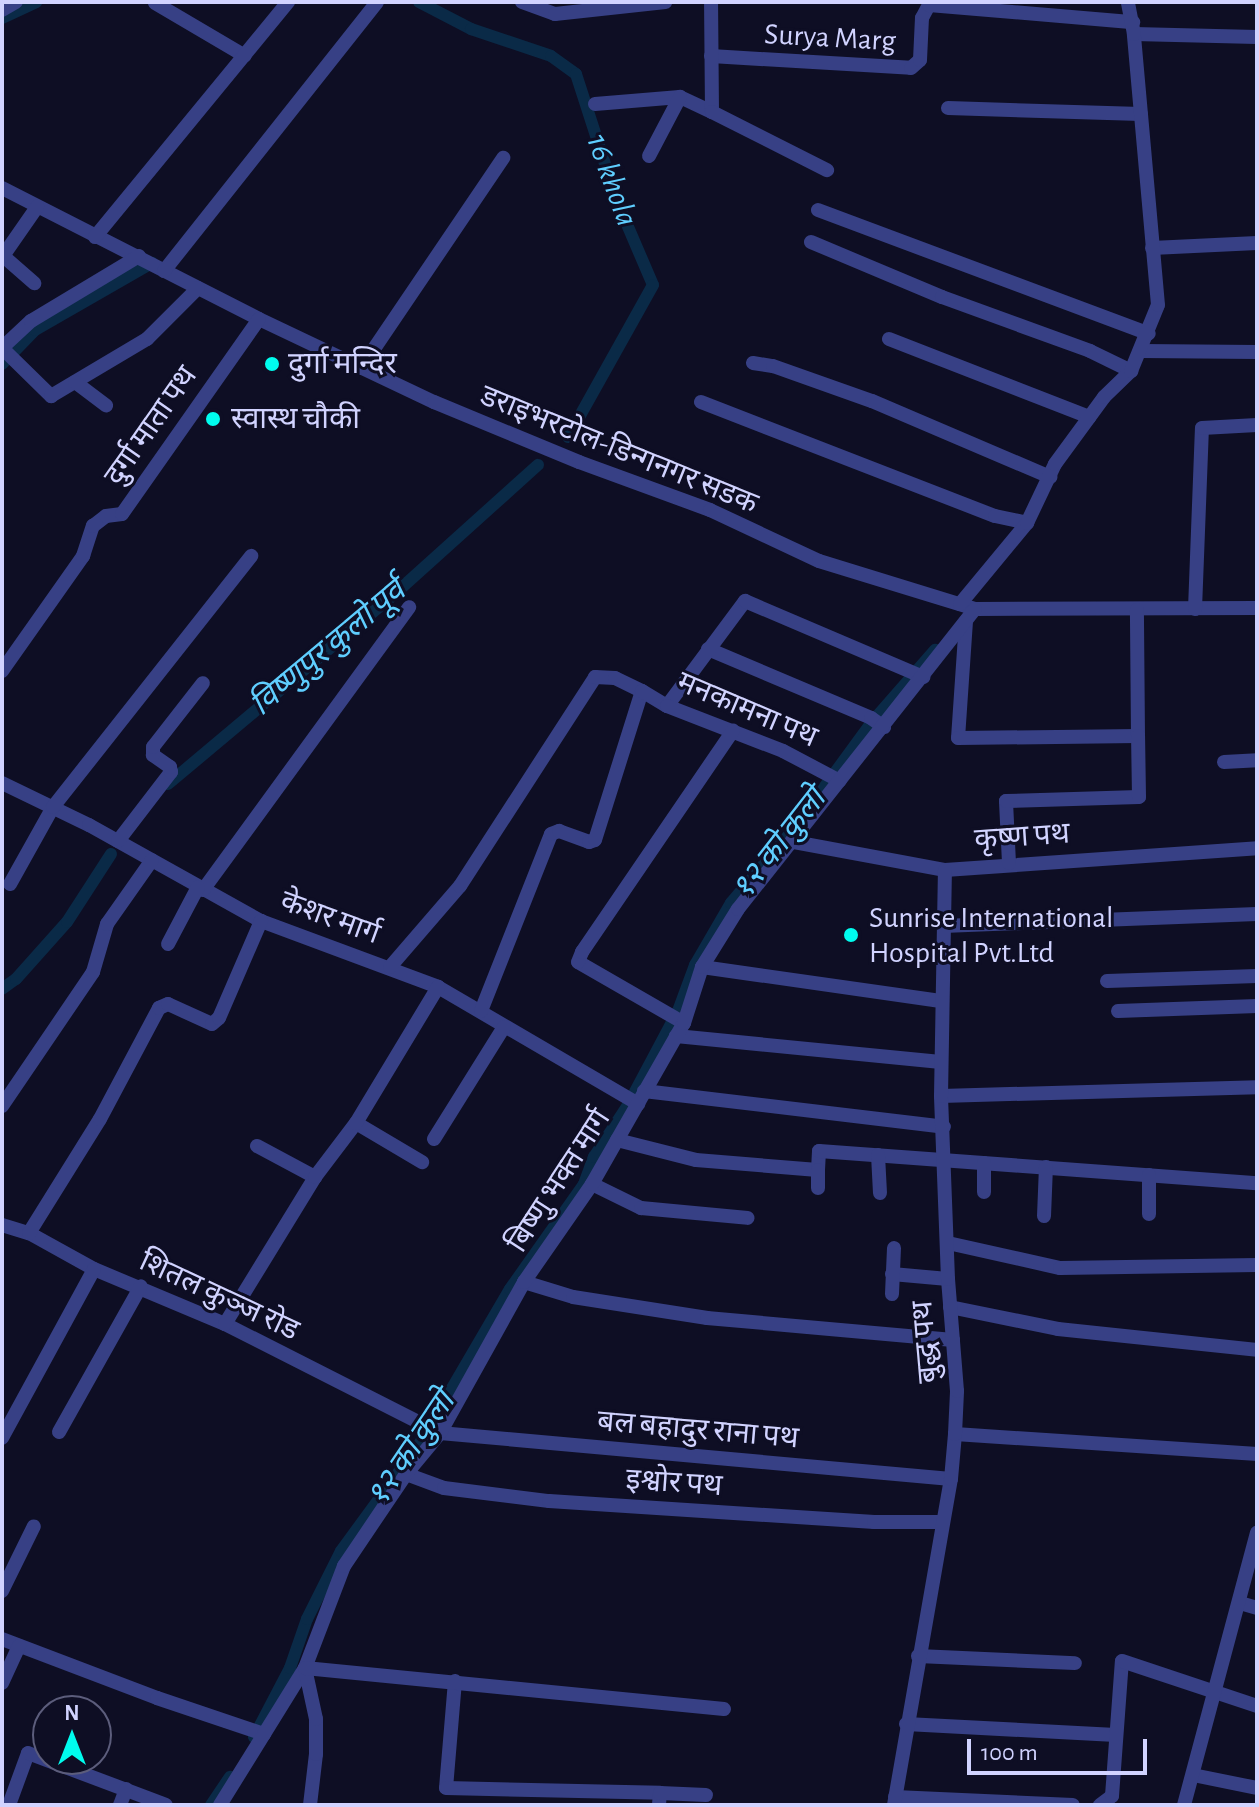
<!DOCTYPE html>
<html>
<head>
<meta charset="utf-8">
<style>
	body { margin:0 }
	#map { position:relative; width:1259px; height:1807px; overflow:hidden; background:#0e0e24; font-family:"Alegreya Sans","Noto Sans Devanagari",sans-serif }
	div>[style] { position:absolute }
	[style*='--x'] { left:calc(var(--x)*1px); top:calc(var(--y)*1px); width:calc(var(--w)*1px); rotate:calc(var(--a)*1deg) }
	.canal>* { height:12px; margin:-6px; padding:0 6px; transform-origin:6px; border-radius:6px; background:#0a2a47 }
	.minor>* { height:14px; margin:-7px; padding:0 7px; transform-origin:7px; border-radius:7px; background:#374085 }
	.dots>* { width:22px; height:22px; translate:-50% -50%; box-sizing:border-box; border:4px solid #0e0e24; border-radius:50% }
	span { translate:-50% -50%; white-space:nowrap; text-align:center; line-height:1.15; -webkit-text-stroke:6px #0e0e24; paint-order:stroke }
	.street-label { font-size:30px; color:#d1d3ff }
	.poi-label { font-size:30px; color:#d1d3ff }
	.left { translate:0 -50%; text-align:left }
	.water-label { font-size:32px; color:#5fceff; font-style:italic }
	.frame { position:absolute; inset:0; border:4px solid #d1d3ff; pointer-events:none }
	.north { position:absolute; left:32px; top:1695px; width:80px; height:80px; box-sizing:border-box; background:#0e0e24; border:2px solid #5c5d7c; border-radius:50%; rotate:0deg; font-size:22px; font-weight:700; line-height:32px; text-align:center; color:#d1d3ff }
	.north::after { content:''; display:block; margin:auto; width:28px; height:36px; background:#00fcee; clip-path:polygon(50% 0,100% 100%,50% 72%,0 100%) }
	.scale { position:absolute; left:967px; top:1739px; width:180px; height:36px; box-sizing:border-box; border:4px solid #d1d3ff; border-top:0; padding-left:10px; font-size:24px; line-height:28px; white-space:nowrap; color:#d1d3ff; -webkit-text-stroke:6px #0e0e24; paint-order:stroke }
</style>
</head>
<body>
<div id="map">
	<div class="canal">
		<div style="--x:419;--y:2;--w:59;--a:27.4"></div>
		<div style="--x:471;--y:29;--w:84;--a:18.6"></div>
		<div style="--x:551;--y:56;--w:31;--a:36"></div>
		<div style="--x:576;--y:74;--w:133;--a:72.1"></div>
		<div style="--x:617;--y:201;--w:91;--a:66.8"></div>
		<div style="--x:653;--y:285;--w:174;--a:119.2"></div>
		<div style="--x:2;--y:18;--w:38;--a:-25"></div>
		<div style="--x:2;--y:364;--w:47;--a:-45.9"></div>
		<div style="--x:35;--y:330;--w:135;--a:-29.8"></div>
		<div style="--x:168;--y:784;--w:302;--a:-40"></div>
		<div style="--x:399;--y:590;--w:187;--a:-42"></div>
		<div style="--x:2;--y:989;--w:17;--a:-36"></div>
		<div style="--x:16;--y:979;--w:76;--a:-48.2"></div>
		<div style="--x:67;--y:922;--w:81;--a:-57.1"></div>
		<div style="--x:629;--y:1103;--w:104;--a:-62"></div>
		<div style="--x:678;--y:1011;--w:49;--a:-69.7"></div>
		<div style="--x:695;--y:965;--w:72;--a:-59.9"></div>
		<div style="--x:731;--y:903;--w:96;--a:-49.7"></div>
		<div style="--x:793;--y:830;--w:134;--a:-53.8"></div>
		<div style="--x:872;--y:722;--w:96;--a:-48.8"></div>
		<div style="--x:254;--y:1737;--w:78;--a:-62.4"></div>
		<div style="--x:290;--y:1668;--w:52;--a:-70.9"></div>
		<div style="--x:307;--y:1619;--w:76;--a:-63.4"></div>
		<div style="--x:341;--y:1551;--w:134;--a:-53.8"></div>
		<div style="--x:420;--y:1443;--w:178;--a:-59.7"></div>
		<div style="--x:510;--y:1289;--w:128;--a:-54.8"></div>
		<div style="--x:584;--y:1184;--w:29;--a:-70"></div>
		<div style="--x:594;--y:1157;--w:66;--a:-56.8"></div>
		<div style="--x:211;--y:1805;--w:34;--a:-56"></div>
	</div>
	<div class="minor">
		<div style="--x:522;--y:2;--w:35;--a:20"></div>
		<div style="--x:555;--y:14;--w:111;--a:-6.2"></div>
		<div style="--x:155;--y:3;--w:104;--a:30.5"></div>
		<div style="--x:2;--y:10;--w:16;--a:-30"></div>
		<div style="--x:1134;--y:34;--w:123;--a:1.4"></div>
		<div style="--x:711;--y:56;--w:200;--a:3.4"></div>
		<div style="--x:911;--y:68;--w:12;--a:-42"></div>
		<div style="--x:920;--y:60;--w:42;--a:-87.3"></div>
		<div style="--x:922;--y:18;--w:15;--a:-62"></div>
		<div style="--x:929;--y:5;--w:205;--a:4.8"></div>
		<div style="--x:595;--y:104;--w:85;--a:-4.7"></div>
		<div style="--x:680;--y:97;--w:35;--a:25"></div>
		<div style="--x:712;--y:112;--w:110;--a:-90.5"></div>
		<div style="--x:948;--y:108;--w:193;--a:1.8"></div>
		<div style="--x:712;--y:112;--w:129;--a:26.8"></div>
		<div style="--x:649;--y:156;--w:67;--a:-62.3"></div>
		<div style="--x:2;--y:188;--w:288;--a:27"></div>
		<div style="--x:259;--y:319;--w:194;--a:25.4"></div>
		<div style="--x:434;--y:402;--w:157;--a:22.5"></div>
		<div style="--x:579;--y:462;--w:140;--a:20.1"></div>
		<div style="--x:710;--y:510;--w:120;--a:25.1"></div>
		<div style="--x:819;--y:561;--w:163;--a:17.1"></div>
		<div style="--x:975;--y:609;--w:282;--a:-0.2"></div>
		<div style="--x:818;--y:210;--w:353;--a:20.5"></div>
		<div style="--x:95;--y:237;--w:304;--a:-50.6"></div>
		<div style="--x:811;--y:242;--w:142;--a:22.8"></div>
		<div style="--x:942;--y:297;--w:158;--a:20"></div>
		<div style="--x:1090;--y:351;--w:46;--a:26"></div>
		<div style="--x:1152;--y:248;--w:105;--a:-2.7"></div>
		<div style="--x:2;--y:255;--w:43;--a:41.2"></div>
		<div style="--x:3;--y:256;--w:60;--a:-55.2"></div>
		<div style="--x:164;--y:271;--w:343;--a:-51.6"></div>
		<div style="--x:889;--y:339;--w:215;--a:21.3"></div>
		<div style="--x:2;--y:348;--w:69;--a:44.4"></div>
		<div style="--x:51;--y:396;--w:112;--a:-30.7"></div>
		<div style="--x:147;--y:339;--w:72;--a:-45"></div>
		<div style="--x:2;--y:348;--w:40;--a:-43"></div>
		<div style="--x:31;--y:321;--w:126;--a:-31"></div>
		<div style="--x:1141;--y:351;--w:116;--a:0.5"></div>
		<div style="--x:753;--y:363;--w:20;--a:9"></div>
		<div style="--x:773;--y:366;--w:105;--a:19.5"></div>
		<div style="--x:872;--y:401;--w:194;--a:23.1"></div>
		<div style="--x:361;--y:368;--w:254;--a:-55.9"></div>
		<div style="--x:75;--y:382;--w:39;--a:37"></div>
		<div style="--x:701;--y:402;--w:315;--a:21.2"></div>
		<div style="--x:995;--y:516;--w:33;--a:12"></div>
		<div style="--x:960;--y:604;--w:105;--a:-50.4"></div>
		<div style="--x:1027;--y:523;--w:65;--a:-64.6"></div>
		<div style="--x:1055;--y:464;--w:83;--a:-53.8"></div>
		<div style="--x:1104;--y:397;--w:37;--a:-44"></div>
		<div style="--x:1131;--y:371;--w:71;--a:-67.8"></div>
		<div style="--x:1158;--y:305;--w:272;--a:-95.1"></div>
		<div style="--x:1134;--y:34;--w:33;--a:-101"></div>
		<div style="--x:1195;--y:609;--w:181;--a:-87.8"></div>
		<div style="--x:1202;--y:428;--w:55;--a:-3.1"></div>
		<div style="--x:966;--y:621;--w:117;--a:93.9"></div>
		<div style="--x:958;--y:738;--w:180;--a:-0.6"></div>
		<div style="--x:1138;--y:736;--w:126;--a:-90.5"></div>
		<div style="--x:708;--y:649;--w:177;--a:22.9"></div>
		<div style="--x:871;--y:718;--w:16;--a:35"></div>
		<div style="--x:2;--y:671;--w:141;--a:-54.8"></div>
		<div style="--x:83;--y:556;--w:32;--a:-72"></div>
		<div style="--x:93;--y:526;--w:16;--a:-38"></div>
		<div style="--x:106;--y:516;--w:16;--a:-7"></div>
		<div style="--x:122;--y:514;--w:238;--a:-54.9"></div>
		<div style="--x:667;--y:706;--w:131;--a:-53.4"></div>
		<div style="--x:745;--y:601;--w:194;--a:23.1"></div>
		<div style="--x:1224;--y:762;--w:33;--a:-3"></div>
		<div style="--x:2;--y:783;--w:97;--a:25.8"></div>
		<div style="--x:89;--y:825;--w:197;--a:29.2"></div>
		<div style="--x:261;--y:921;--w:189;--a:20.4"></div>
		<div style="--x:438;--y:987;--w:232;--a:30.3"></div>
		<div style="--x:118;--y:841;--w:87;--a:-52.5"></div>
		<div style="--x:171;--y:772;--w:5;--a:-101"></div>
		<div style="--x:170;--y:767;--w:21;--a:-145"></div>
		<div style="--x:153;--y:755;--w:8;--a:-90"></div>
		<div style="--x:153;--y:747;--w:81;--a:-52"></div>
		<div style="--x:794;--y:842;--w:154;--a:10.5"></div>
		<div style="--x:945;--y:870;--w:313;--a:-4"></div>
		<div style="--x:1009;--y:863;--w:62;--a:-92.8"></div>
		<div style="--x:1006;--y:801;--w:133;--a:-1.7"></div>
		<div style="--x:1139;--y:797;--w:61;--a:-90.9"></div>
		<div style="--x:10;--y:884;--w:88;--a:-60.8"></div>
		<div style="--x:53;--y:807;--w:320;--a:-51.7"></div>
		<div style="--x:203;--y:890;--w:350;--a:-53.9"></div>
		<div style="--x:943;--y:926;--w:314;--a:-2.2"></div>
		<div style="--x:168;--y:944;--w:64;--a:-62.2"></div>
		<div style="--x:390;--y:967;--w:107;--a:-49.2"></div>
		<div style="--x:460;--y:886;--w:249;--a:-57.1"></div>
		<div style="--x:595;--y:677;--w:20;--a:3"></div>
		<div style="--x:615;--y:678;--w:30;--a:26"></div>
		<div style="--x:702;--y:967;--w:241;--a:8.1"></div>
		<div style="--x:1107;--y:981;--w:150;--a:-1.9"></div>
		<div style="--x:481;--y:1011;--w:190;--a:-68.4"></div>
		<div style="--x:551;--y:834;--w:9;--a:-21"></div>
		<div style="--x:559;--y:831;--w:32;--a:20"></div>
		<div style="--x:589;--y:842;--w:6;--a:-18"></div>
		<div style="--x:595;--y:840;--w:156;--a:-72.5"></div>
		<div style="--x:642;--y:691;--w:29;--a:31"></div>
		<div style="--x:667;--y:706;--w:124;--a:21.2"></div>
		<div style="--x:783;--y:751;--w:64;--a:27.8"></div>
		<div style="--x:1118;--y:1011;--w:139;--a:-2.1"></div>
		<div style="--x:684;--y:1023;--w:122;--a:-150.1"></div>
		<div style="--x:578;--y:962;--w:11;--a:-68"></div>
		<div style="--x:582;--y:952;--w:268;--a:-55.7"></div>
		<div style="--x:676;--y:1036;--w:266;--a:5.6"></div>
		<div style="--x:644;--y:1091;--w:302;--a:6.8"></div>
		<div style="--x:941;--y:1096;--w:316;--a:-1.6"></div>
		<div style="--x:2;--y:1106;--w:162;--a:-55.8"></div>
		<div style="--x:93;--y:972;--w:50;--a:-73.7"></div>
		<div style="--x:107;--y:924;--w:78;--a:-54.9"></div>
		<div style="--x:356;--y:1123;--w:77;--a:30.6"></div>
		<div style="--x:434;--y:1139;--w:132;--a:-58"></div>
		<div style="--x:617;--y:1140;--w:81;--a:14.2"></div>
		<div style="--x:696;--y:1160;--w:122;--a:4.7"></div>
		<div style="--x:818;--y:1170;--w:19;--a:-87"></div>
		<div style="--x:819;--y:1151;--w:439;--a:4.2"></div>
		<div style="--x:257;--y:1146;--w:66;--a:28.1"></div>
		<div style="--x:878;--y:1155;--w:38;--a:87"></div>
		<div style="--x:984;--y:1163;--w:29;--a:90"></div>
		<div style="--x:1149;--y:1175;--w:39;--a:90"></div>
		<div style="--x:592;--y:1184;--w:55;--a:26.1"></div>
		<div style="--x:641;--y:1208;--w:107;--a:5.3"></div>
		<div style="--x:818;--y:1188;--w:18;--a:-90"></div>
		<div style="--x:1044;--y:1216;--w:49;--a:-87.7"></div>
		<div style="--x:2;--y:1225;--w:28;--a:17"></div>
		<div style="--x:29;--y:1233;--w:74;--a:29"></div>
		<div style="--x:94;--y:1269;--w:142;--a:22.8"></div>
		<div style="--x:225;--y:1324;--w:241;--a:26.9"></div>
		<div style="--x:440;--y:1433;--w:513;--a:5.14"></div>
		<div style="--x:29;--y:1233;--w:134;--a:-58.1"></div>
		<div style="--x:100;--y:1119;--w:126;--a:-62"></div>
		<div style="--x:159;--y:1008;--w:10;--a:-24"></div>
		<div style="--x:168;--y:1004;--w:48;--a:24.4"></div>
		<div style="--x:212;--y:1024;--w:9;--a:-41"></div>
		<div style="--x:219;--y:1018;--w:106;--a:-66.6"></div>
		<div style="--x:948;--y:1243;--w:115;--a:12.6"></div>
		<div style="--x:1060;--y:1268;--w:197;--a:-0.9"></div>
		<div style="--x:892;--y:1274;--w:56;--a:5.1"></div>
		<div style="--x:524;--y:1282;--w:51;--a:17"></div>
		<div style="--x:573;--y:1297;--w:136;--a:8.9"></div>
		<div style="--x:707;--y:1318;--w:247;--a:5.1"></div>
		<div style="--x:892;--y:1294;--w:46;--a:-87.5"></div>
		<div style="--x:950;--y:1307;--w:110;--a:11.5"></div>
		<div style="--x:1058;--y:1329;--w:200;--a:6"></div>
		<div style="--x:225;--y:1324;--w:172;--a:-58.5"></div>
		<div style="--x:315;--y:1177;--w:68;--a:-52.8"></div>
		<div style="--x:356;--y:1123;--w:159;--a:-58.9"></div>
		<div style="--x:59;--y:1432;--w:167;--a:-60.7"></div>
		<div style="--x:955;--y:1434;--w:303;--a:3.8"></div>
		<div style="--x:2;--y:1438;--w:192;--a:-61.4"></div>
		<div style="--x:406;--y:1474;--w:40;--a:20.2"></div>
		<div style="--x:444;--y:1488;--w:106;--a:7.1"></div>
		<div style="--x:549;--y:1501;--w:326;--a:3.7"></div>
		<div style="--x:874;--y:1522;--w:67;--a:0"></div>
		<div style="--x:2;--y:1591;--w:72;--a:-63.8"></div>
		<div style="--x:1240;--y:1603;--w:18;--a:16"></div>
		<div style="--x:2;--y:1639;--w:166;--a:20.8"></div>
		<div style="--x:157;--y:1698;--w:113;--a:18.6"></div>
		<div style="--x:918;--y:1656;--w:157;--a:2.6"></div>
		<div style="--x:455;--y:1681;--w:107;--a:94.8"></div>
		<div style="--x:446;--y:1788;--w:214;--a:1.3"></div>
		<div style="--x:660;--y:1793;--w:12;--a:95"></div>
		<div style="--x:2;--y:1683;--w:41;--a:-65.3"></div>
		<div style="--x:906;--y:1724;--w:210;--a:3"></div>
		<div style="--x:1193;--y:1775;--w:65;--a:11.5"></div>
		<div style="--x:660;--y:1793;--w:46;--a:2.5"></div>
		<div style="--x:895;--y:1797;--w:178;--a:2.6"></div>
		<div style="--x:9;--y:1805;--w:55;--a:-69.9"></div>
		<div style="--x:28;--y:1753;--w:147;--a:20.6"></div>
		<div style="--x:120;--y:1805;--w:17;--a:-69"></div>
		<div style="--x:220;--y:1805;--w:161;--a:-58.2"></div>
		<div style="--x:305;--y:1668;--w:109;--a:-69.1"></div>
		<div style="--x:344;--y:1566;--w:111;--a:-56"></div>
		<div style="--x:406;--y:1474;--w:53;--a:-50.3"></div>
		<div style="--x:440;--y:1433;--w:173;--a:-60.9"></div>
		<div style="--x:524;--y:1282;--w:119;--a:-55.2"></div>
		<div style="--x:592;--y:1184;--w:185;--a:-60.3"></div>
		<div style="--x:684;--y:1023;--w:59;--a:-72.2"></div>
		<div style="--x:702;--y:967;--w:68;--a:-58.2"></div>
		<div style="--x:738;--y:909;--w:382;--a:-51.7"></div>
		<div style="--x:310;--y:1805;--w:51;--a:-83.3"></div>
		<div style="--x:316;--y:1754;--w:35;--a:-90"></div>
		<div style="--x:316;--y:1719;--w:52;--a:-102.2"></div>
		<div style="--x:305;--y:1668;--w:421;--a:5.6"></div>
		<div style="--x:894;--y:1805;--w:331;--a:-80.1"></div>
		<div style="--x:951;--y:1479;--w:45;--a:-84.9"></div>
		<div style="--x:955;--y:1434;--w:43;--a:-87.3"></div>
		<div style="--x:957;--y:1391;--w:112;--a:-94.6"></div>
		<div style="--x:948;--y:1279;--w:183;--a:-92.2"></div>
		<div style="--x:941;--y:1096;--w:226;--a:-89"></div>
		<div style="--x:1100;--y:1805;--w:15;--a:-37"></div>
		<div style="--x:1112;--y:1796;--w:135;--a:-85.8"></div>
		<div style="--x:1122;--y:1661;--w:142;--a:18.4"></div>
		<div style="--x:1184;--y:1805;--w:282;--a:-75"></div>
	</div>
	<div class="dots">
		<div style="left:272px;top:364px;background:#00fcee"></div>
		<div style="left:213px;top:419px;background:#00fcee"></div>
		<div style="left:851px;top:935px;background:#00fcee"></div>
	</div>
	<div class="street-label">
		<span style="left:830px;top:38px;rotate:3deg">Surya Marg</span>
		<span style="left:151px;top:426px;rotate:-55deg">दुर्गा माता पथ</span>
		<span style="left:619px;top:450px;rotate:22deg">डराइभरटोल-डिन्गनगर सडक</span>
		<span style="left:747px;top:710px;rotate:23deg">मनकामना पथ</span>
		<span style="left:1022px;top:837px;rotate:-4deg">कृष्ण पथ</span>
		<span style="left:330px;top:918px;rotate:20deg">केशर मार्ग</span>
		<span style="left:559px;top:1181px;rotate:-57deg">बिष्णु भक्त मार्ग</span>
		<span style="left:219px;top:1296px;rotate:25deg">शितल कुञ्ज रोड</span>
		<span style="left:926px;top:1342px;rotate:-95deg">बुद्ध पथ</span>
		<span style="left:698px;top:1430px;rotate:5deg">बल बहादुर राना पथ</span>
		<span style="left:674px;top:1483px;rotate:4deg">इश्वोर पथ</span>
	</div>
	<div class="poi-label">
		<span class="left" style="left:288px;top:364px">दुर्गा मन्दिर</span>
		<span class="left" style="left:231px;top:419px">स्वास्थ चौकी</span>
		<span class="left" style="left:869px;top:935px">Sunrise International<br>Hospital Pvt.Ltd</span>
	</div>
	<div class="water-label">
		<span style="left:612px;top:180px;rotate:70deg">16 khola</span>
		<span style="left:328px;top:648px;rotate:-40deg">विष्णुपुर कुलो पूर्व</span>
		<span style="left:779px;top:844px;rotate:-52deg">१२ को कुलो</span>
		<span style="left:411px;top:1449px;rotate:-56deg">१२ को कुलो</span>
	</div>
	<div class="frame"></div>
	<div class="north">N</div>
	<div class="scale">100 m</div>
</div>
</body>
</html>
